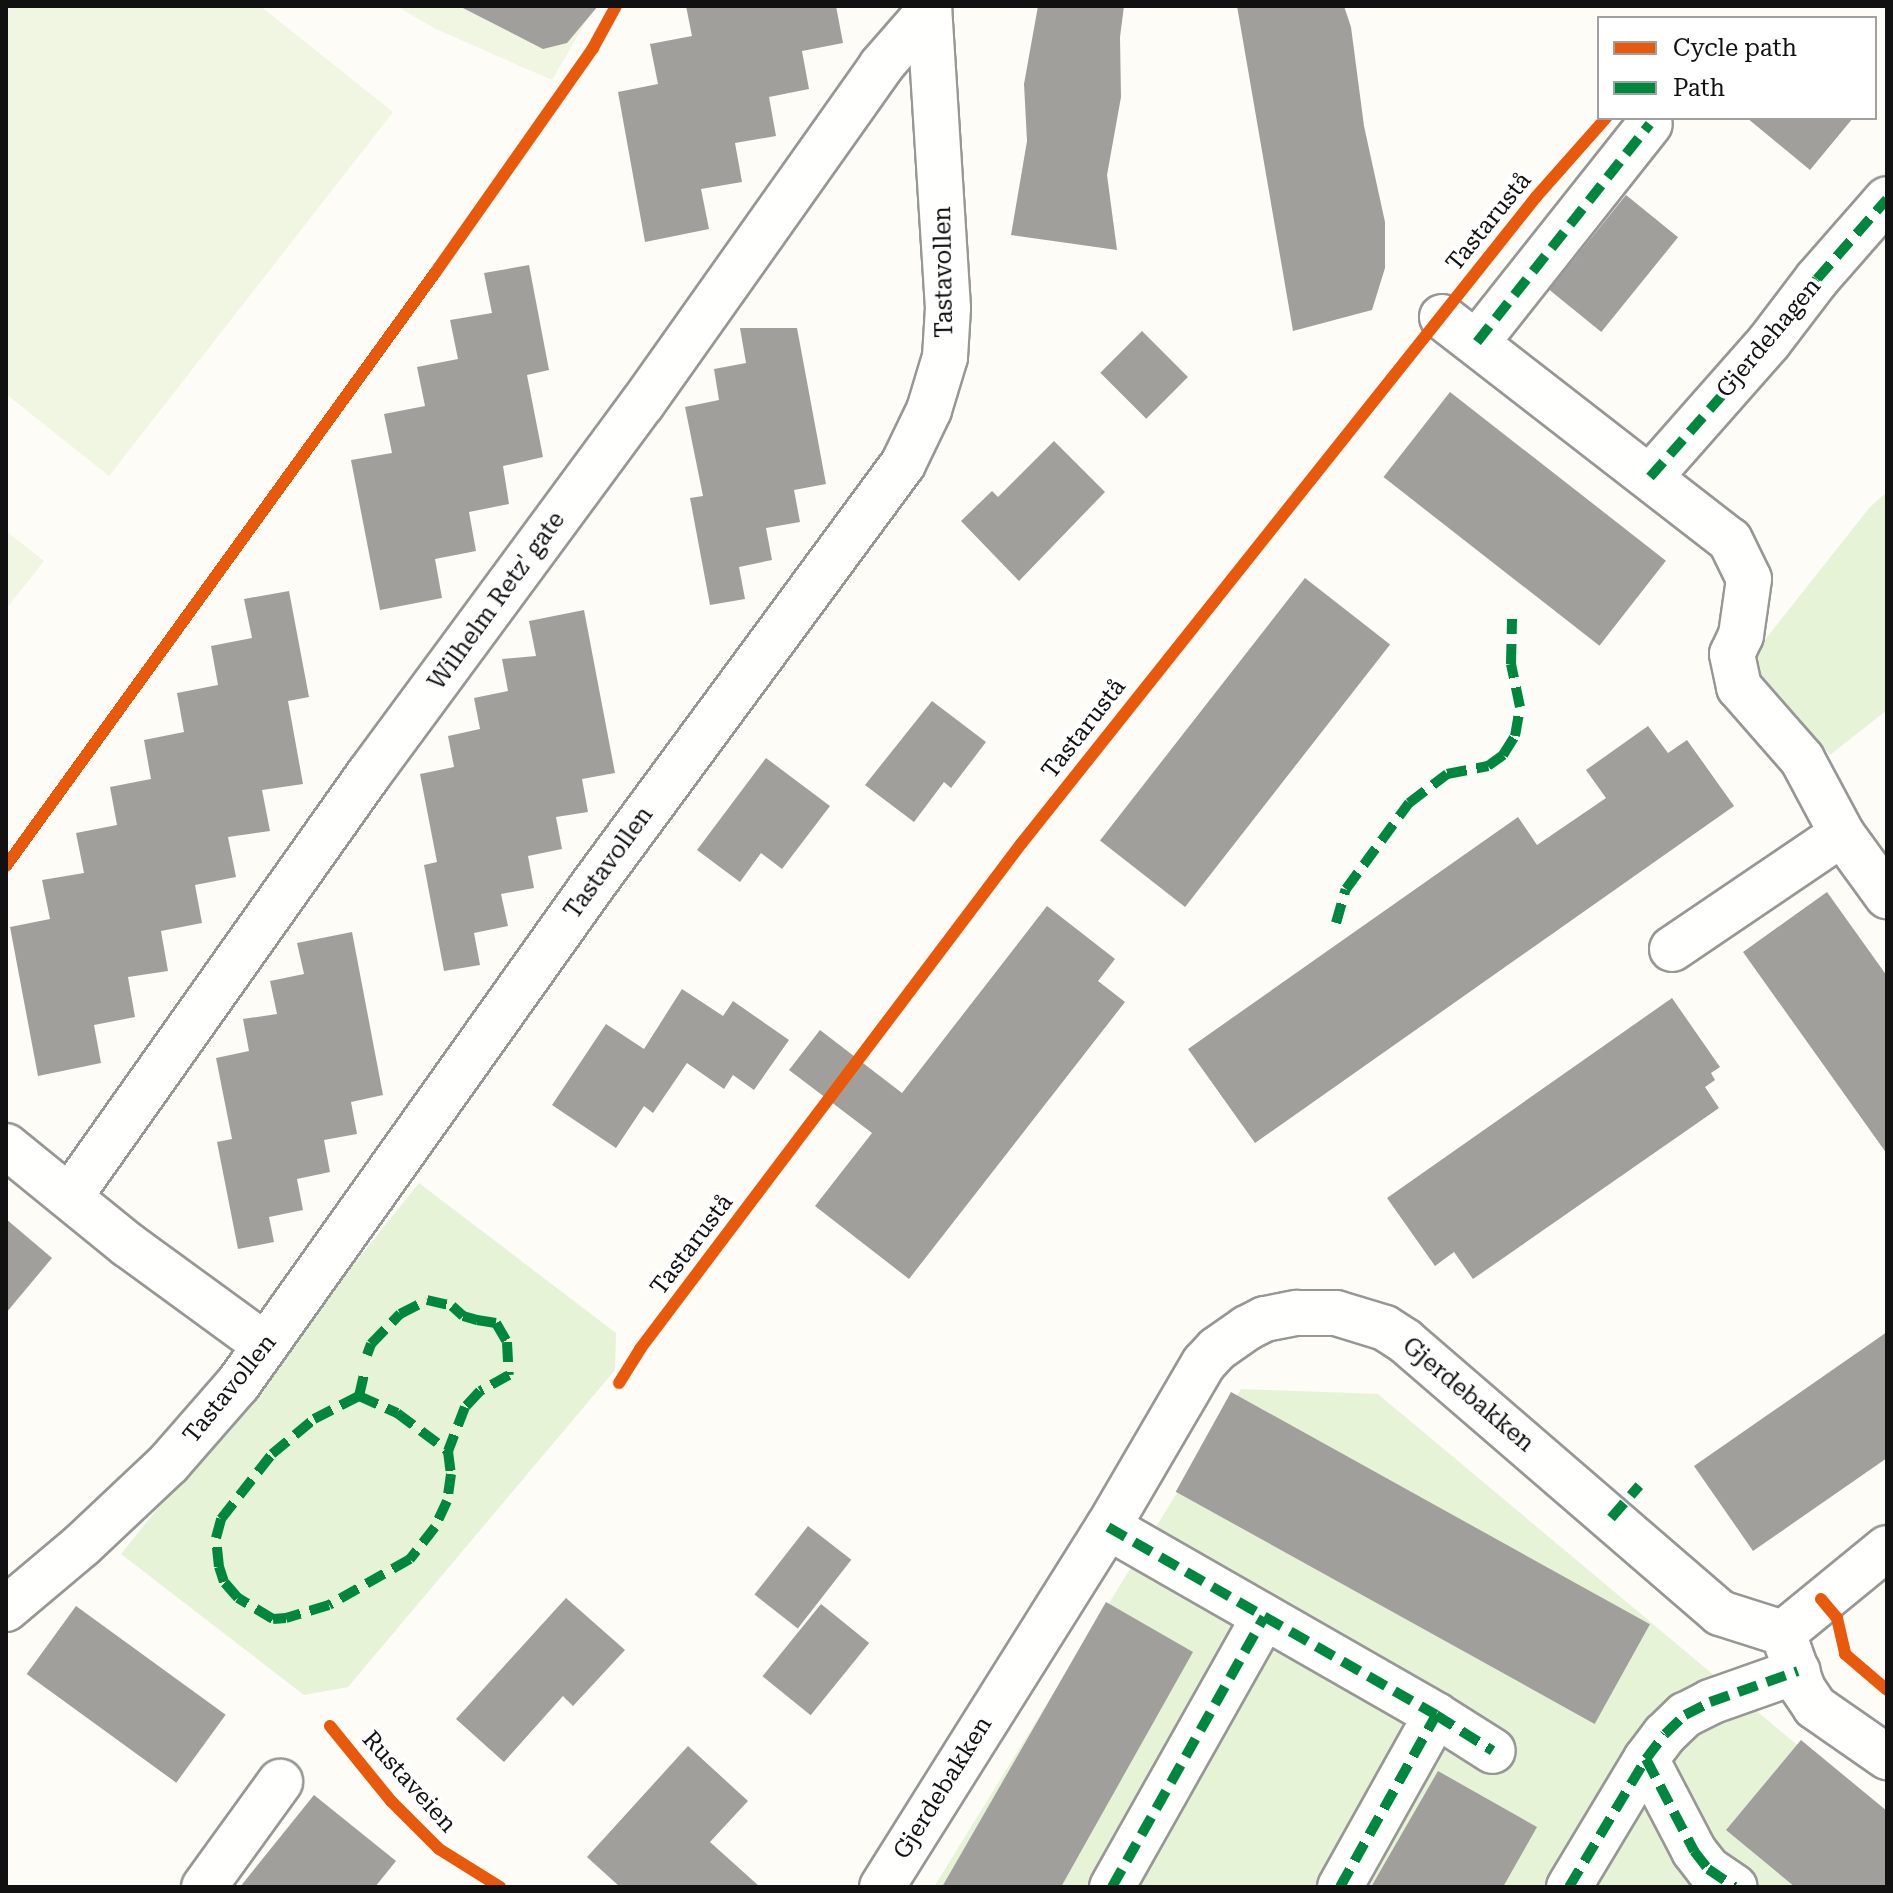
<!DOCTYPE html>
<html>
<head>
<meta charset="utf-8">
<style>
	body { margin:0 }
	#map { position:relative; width:1893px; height:1893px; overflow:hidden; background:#fdfcf7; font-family:"Roboto Serif",serif }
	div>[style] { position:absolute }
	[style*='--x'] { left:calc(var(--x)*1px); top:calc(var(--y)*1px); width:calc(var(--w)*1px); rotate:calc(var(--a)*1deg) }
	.green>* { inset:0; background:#e7f3d7 }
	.pitch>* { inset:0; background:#f0f6e1 }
	.building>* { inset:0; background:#a19f9c; transform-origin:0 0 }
	.roads { filter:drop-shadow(2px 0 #979795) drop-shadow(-2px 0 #979795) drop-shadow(0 2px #979795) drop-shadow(0 -2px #979795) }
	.minor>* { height:44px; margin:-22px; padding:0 22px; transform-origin:22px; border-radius:22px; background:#fffffe }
	.quiet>* { height:10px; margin-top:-5px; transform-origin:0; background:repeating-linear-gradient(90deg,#00873e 0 20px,transparent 0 30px) }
	.cycleway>* { height:12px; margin:-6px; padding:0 6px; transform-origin:6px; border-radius:6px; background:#e8590c }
	span { translate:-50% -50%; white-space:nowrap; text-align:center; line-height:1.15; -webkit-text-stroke:8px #fff; paint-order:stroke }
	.street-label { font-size:24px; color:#111 }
	.frame { position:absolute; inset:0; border:8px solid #111; pointer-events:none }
	.legend { position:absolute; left:1597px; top:16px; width:280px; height:104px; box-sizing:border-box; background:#fff; border:2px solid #a0a0a0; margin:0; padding:10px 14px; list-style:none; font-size:24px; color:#111 }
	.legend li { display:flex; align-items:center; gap:16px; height:40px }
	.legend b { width:40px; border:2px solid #a0a0a0 }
</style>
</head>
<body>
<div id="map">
	<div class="green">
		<div style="clip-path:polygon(1887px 492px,1887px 710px,1830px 755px,1755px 672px,1756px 651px,1870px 507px)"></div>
		<div style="clip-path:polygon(419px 1183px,616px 1333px,615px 1370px,348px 1687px,304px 1695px,121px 1554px)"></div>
		<div style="clip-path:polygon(1241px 1389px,1378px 1394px,1887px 1820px,1887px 1887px,934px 1887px)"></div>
	</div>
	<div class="pitch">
		<div style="clip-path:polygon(6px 6px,260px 6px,393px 112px,109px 476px,6px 394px)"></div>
		<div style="clip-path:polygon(396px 6px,595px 6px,552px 80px,436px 29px)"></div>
		<div style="clip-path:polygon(6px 531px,44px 561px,6px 609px)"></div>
	</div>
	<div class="building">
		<div style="clip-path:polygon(459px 6px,598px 6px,567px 43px,543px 49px)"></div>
		<div style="clip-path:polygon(686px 6px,836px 6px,843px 43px,802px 51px,809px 89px,769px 97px,776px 136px,735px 143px,742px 182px,701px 189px,709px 229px,645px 242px,618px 92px,658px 84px,650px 44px,692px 36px)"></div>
		<div style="clip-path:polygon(1038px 6px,1124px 6px,1120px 37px,1121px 97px,1107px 175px,1117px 250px,1011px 235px,1027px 141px,1024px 84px)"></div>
		<div style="clip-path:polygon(1237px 6px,1344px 6px,1351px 27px,1364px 126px,1385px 222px,1385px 268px,1372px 310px,1293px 331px)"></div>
		<div style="clip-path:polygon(1747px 118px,1853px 118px,1810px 170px)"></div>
		<div style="left:1626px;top:195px;width:67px;height:122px;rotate:39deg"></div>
		<div style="clip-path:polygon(529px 265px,549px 370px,527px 375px,543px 457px,503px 466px,509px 504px,469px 512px,476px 551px,435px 559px,442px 598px,380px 610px,351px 460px,392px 453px,384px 414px,425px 406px,417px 367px,458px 359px,450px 320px,492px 313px,484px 273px)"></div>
		<div style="clip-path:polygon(740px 328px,797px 328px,826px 484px,794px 490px,800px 522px,766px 528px,772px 560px,739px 567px,745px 599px,710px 605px,690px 498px,703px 496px,685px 407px,719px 400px,714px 369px,746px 363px)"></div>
		<div style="left:1142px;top:331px;width:65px;height:59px;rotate:45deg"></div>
		<div style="left:1450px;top:392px;width:274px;height:108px;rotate:38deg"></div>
		<div style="clip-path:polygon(1054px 441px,1105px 492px,1019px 581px,961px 521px,992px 491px,998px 497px)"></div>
		<div style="left:1305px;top:578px;width:108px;height:333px;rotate:38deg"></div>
		<div style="clip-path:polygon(289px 591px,309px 697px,288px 701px,303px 784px,262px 790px,270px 831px,228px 837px,236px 877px,195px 885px,202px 923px,161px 931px,168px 971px,128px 977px,135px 1017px,94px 1025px,101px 1063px,38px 1076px,10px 927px,50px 919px,42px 880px,84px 873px,76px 833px,117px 825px,110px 787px,151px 779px,144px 740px,184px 732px,177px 693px,218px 685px,211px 646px,252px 638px,244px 599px)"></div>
		<div style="clip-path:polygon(584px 610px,615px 773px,582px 779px,588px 812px,556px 817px,562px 849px,528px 856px,534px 888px,501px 894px,508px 926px,474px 933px,480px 965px,444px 971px,424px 865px,437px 862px,420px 774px,454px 767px,448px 736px,480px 729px,474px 698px,508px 691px,502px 659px,536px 656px,529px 621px)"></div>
		<div style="clip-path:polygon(932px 701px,986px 742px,951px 788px,944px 782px,914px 822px,865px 785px)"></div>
		<div style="clip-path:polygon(1648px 726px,1668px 753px,1687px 740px,1734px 806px,1255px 1143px,1188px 1049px,1518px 817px,1537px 845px,1606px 798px,1586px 770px)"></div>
		<div style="clip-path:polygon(766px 758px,830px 806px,782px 869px,761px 853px,740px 882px,697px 850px)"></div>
		<div style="clip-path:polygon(1827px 892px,1887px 976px,1887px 1154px,1743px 952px)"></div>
		<div style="clip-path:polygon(1047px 906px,1115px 959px,1098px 981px,1125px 1002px,909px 1279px,815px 1206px,872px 1133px,789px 1070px,820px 1030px,902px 1093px)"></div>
		<div style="clip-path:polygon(352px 932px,383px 1095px,351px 1102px,357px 1134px,324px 1140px,330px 1172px,297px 1179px,303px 1210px,269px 1217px,274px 1242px,238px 1249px,217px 1142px,232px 1139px,216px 1058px,249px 1051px,243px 1019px,277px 1014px,270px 981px,304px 974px,297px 943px)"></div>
		<div style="clip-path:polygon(682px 989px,723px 1016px,733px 1001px,789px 1040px,754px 1090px,733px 1075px,724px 1089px,687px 1063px,653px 1113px,644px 1106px,616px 1148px,552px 1105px,606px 1024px,644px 1049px)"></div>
		<div style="clip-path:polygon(1672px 998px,1720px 1067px,1711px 1073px,1715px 1080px,1705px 1087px,1719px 1108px,1473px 1279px,1454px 1252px,1435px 1266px,1387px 1198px)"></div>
		<div style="clip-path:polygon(6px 1219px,52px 1258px,6px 1313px)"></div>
		<div style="clip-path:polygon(1887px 1332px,1887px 1458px,1753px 1551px,1694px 1466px)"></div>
		<div style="left:1231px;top:1392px;width:479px;height:114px;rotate:29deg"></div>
		<div style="left:808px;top:1526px;width:55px;height:87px;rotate:38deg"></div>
		<div style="clip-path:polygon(566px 1598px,625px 1650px,573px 1706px,563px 1696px,504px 1762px,456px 1719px)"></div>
		<div style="clip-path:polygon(1106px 1602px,1193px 1652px,1061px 1887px,942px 1887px)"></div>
		<div style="left:821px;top:1604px;width:62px;height:93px;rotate:39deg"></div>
		<div style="left:76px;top:1606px;width:185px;height:84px;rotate:36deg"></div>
		<div style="clip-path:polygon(1801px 1740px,1887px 1811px,1887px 1887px,1795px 1887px,1726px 1830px)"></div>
		<div style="clip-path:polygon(688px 1746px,748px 1801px,710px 1842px,760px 1887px,620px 1887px,587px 1857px)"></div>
		<div style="clip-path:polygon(1438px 1771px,1537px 1827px,1503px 1887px,1371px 1887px)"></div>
		<div style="clip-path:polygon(314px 1795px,396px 1861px,375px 1887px,240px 1887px)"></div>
	</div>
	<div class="roads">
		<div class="minor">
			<div style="--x:1442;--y:317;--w:364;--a:37.8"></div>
			<div style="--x:1730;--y:540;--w:43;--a:64"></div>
			<div style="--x:1749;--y:579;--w:57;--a:98.1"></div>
			<div style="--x:1741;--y:635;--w:21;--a:115"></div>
			<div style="--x:1732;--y:654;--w:34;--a:78"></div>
			<div style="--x:1739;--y:687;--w:96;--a:48.8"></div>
			<div style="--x:1802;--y:759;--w:85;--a:61.9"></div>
			<div style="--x:1842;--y:834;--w:77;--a:54"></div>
			<div style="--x:1477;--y:342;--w:278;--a:-51.6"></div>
			<div style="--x:1650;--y:477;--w:180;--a:-48.6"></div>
			<div style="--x:1769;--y:342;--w:79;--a:-52.7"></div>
			<div style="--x:1817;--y:279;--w:106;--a:-48.8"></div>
			<div style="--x:1672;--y:949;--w:205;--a:-34.1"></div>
			<div style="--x:6;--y:1146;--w:157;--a:39.1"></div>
			<div style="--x:128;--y:1245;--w:170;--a:36.1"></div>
			<div style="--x:71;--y:1195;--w:516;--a:-54.71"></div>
			<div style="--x:369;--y:774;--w:460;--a:-53.6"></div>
			<div style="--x:642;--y:404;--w:414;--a:-54.7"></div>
			<div style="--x:881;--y:66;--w:73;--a:-48.9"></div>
			<div style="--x:1108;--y:1527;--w:378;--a:29.8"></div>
			<div style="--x:1436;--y:1715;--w:67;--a:32.3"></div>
			<div style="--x:6;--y:1609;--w:99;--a:-40.1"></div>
			<div style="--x:82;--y:1545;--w:120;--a:-43.3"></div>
			<div style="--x:169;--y:1463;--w:105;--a:-48.9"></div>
			<div style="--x:238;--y:1384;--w:616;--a:-54.58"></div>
			<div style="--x:595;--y:882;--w:519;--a:-53.62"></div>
			<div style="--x:903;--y:464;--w:60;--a:-64.3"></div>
			<div style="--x:929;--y:410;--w:55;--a:-73.2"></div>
			<div style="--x:945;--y:357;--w:49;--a:-86.5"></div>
			<div style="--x:948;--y:308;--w:303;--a:-93.6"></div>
			<div style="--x:1783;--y:1633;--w:134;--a:-39.3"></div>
			<div style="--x:1646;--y:1759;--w:104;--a:62.4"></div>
			<div style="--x:1694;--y:1851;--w:23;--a:52"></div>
			<div style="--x:1708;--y:1869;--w:32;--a:34"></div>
			<div style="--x:204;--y:1887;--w:130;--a:-54.1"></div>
			<div style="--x:882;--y:1887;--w:425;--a:-57.9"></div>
			<div style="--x:1108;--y:1527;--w:190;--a:-59.7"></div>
			<div style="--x:1204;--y:1363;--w:19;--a:-47"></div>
			<div style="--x:1217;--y:1349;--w:37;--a:-35"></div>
			<div style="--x:1247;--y:1328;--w:20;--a:-27"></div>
			<div style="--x:1265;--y:1319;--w:33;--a:-11"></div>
			<div style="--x:1297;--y:1313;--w:39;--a:0"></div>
			<div style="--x:1336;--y:1313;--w:51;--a:17"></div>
			<div style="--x:1385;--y:1328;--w:24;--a:33"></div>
			<div style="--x:1405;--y:1341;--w:416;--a:40.8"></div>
			<div style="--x:1720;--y:1613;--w:66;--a:17.6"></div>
			<div style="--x:1783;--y:1633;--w:59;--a:70.3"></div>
			<div style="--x:1803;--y:1689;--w:22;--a:56"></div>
			<div style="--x:1815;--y:1707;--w:88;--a:34.8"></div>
			<div style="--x:1112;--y:1887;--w:310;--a:-60.6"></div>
			<div style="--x:1340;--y:1887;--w:197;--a:-60.8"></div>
			<div style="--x:1569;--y:1887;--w:149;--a:-59"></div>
			<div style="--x:1646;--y:1759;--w:31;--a:-53"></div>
			<div style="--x:1665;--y:1734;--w:28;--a:-44"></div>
			<div style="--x:1685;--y:1715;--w:28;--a:-27"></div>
			<div style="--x:1710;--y:1702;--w:93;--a:-19.4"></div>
		</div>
	</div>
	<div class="quiet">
		<div style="--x:1477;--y:342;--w:278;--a:-51.6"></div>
		<div style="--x:1650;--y:477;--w:180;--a:-48.6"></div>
		<div style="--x:1769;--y:342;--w:79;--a:-52.7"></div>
		<div style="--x:1817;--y:279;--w:106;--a:-48.8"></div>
		<div style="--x:1336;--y:923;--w:35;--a:-74"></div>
		<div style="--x:1346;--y:889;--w:107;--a:-53.8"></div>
		<div style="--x:1409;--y:803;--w:48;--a:-37.3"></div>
		<div style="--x:1447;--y:774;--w:42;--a:-11"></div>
		<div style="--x:1488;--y:766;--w:19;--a:-36"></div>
		<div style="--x:1503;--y:755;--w:22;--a:-58"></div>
		<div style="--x:1515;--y:736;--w:29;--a:-80"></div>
		<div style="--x:1520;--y:707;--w:44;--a:-101.8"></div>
		<div style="--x:1511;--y:664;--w:45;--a:-88.7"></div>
		<div style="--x:367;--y:1355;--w:12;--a:-70"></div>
		<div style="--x:371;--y:1344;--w:42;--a:-46"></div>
		<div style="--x:400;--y:1314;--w:30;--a:-27"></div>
		<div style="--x:427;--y:1300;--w:26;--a:13"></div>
		<div style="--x:452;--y:1306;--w:15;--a:42"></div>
		<div style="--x:463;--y:1316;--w:15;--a:16"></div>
		<div style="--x:477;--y:1320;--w:19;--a:9"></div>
		<div style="--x:496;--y:1323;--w:22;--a:60"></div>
		<div style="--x:507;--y:1342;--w:33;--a:87"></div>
		<div style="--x:509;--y:1375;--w:33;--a:151"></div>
		<div style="--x:480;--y:1391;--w:22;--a:133"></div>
		<div style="--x:465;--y:1407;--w:47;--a:111.1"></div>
		<div style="--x:448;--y:1451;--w:23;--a:83"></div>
		<div style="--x:451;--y:1474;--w:27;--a:98"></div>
		<div style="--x:447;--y:1501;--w:29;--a:115"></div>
		<div style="--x:435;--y:1527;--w:41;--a:128"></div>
		<div style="--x:410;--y:1559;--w:93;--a:150.4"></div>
		<div style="--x:329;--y:1605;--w:45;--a:163.2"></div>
		<div style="--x:286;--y:1618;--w:13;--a:176"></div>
		<div style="--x:273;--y:1619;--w:41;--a:-149"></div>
		<div style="--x:238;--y:1598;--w:21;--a:-131"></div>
		<div style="--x:224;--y:1582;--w:16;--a:-108"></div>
		<div style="--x:219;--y:1567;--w:29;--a:-96"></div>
		<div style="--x:216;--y:1538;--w:20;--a:-75"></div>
		<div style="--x:221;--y:1519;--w:83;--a:-51.9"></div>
		<div style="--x:272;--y:1454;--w:55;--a:-39.8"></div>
		<div style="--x:314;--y:1419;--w:51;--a:-27.1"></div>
		<div style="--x:359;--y:1396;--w:42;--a:24.1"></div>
		<div style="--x:397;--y:1413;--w:64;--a:36.7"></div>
		<div style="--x:359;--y:1396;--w:27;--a:-77"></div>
		<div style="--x:1611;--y:1518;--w:43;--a:-48.8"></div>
		<div style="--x:1108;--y:1527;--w:378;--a:29.8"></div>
		<div style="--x:1436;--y:1715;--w:67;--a:32.3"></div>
		<div style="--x:1646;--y:1759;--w:104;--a:62.4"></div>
		<div style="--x:1694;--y:1851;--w:23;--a:52"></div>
		<div style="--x:1708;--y:1869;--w:32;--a:34"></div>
		<div style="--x:1112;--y:1887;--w:310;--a:-60.6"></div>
		<div style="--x:1340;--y:1887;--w:197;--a:-60.8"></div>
		<div style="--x:1569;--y:1887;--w:149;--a:-59"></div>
		<div style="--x:1646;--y:1759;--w:31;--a:-53"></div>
		<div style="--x:1665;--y:1734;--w:28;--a:-44"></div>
		<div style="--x:1685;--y:1715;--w:28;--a:-27"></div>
		<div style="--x:1710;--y:1702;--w:93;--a:-19.4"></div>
	</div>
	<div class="cycleway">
		<div style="--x:6;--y:866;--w:732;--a:-54.12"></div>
		<div style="--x:435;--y:273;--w:275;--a:-54.9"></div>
		<div style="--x:593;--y:48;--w:48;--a:-61.3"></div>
		<div style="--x:619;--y:1383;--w:40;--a:-58"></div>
		<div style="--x:640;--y:1349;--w:633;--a:-52.97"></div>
		<div style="--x:1021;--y:844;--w:827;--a:-51.48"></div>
		<div style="--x:1536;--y:197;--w:106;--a:-48.5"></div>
		<div style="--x:1821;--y:1599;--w:25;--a:50"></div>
		<div style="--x:1837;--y:1618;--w:37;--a:77"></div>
		<div style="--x:1845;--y:1654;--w:55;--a:40.6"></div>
		<div style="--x:330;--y:1726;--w:97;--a:50.9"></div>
		<div style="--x:391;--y:1801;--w:68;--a:45"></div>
		<div style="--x:439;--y:1849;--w:72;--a:31.9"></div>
	</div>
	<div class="street-label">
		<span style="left:1489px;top:222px;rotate:-51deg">Tastarustå</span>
		<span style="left:944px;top:272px;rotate:-91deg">Tastavollen</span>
		<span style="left:1769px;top:338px;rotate:-50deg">Gjerdehagen</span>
		<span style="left:497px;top:601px;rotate:-54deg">Wilhelm Retz' gate</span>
		<span style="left:1084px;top:729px;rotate:-52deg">Tastarustå</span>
		<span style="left:609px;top:863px;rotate:-54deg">Tastavollen</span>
		<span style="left:692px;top:1245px;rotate:-53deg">Tastarustå</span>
		<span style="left:230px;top:1389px;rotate:-51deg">Tastavollen</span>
		<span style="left:1468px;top:1395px;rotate:40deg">Gjerdebakken</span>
		<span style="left:409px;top:1782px;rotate:48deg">Rustaveien</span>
		<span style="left:943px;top:1788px;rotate:-58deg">Gjerdebakken</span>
	</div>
	<div class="frame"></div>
	<ul class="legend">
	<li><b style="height:10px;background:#e8590c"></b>Cycle path</li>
	<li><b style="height:10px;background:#00873e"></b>Path</li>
	</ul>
</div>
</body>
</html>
